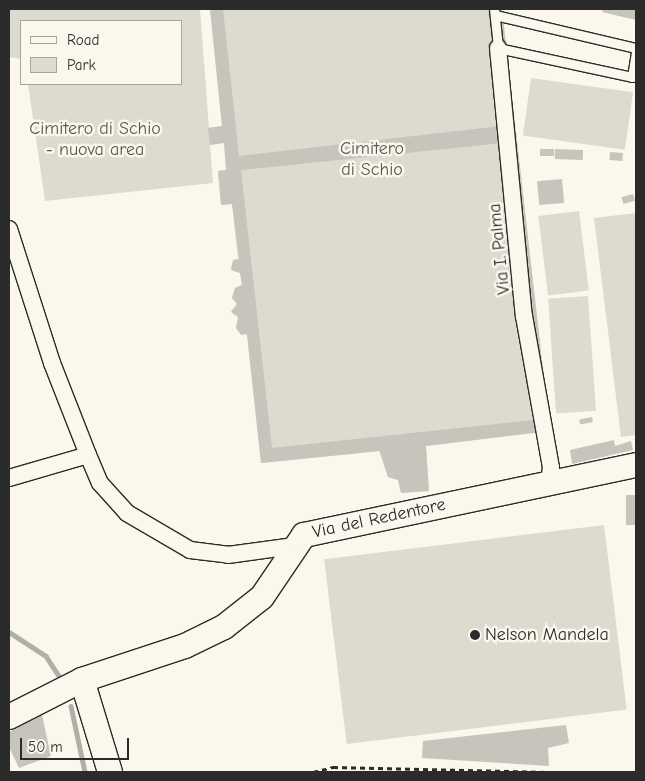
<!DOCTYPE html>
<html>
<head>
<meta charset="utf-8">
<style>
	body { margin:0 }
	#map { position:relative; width:645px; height:781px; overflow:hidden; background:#fbf7ec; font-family:"Comic Neue",sans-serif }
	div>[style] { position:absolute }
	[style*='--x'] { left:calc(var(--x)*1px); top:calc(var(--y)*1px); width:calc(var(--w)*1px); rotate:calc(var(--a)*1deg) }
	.green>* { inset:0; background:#dddad0; transform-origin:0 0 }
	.stream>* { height:4.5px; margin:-2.25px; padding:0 2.25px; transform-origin:2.25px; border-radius:2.25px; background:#b1afa7 }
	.building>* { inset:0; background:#c7c4bc; transform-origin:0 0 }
	.path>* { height:2.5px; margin-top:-1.25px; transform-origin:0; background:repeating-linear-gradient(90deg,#2b2b2b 0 5px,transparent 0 9px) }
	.roads { filter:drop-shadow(1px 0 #2b2b2b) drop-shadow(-1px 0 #2b2b2b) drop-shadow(0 1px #2b2b2b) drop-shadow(0 -1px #2b2b2b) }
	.lane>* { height:9px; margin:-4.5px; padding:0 4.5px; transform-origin:4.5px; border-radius:4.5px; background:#fbf7ec }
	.street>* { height:16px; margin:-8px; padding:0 8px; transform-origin:8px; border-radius:8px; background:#fbf7ec }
	.secondary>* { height:24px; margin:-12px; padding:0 12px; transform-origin:12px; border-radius:12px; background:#fbf7ec }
	.dots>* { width:14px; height:14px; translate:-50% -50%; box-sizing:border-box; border:2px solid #fbf7ec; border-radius:50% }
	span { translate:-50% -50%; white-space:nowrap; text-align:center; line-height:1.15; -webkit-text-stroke:5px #fbf7ec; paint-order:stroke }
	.park-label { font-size:18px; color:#585754 }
	.street-label { font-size:18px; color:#2b2b2b }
	.poi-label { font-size:18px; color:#2b2b2b }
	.left { translate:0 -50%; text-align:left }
	.frame { position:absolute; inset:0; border:10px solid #2b2b2b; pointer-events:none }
	.legend { position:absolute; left:20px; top:20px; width:162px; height:65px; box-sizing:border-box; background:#fbf7ec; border:1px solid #a8a59f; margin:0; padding:6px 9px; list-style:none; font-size:15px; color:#2b2b2b }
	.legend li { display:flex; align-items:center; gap:10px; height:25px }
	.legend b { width:25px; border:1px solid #a8a59f }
	.scale { position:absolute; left:20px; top:738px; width:109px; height:22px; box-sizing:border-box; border:2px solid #2b2b2b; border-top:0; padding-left:6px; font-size:15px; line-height:18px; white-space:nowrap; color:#2b2b2b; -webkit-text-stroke:4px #fbf7ec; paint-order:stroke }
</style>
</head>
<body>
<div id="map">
	<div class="green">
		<div style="clip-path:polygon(9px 9px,200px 9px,209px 128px,222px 126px,210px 9px,502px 9px,550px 431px,426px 446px,429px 491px,401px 493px,398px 480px,388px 477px,379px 451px,261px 463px,247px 335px,236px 328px,238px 317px,231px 312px,237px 304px,232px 298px,235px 288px,242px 285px,240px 273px,231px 270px,233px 260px,238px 259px,232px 204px,221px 205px,218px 171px,226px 170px,224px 143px,210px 145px,213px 183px,45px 201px,28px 84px,181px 84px,181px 21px,21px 21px,21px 59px,9px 57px)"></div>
		<div style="left:531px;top:78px;width:103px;height:58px;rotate:8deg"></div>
		<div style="left:579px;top:211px;width:80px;height:41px;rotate:83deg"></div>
		<div style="clip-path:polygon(636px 213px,636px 435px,621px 437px,594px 218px)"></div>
		<div style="left:588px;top:296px;width:115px;height:40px;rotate:86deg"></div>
		<div style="left:604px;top:525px;width:186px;height:282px;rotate:83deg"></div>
	</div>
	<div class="stream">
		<div style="--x:9;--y:632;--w:44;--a:33"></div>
		<div style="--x:46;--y:656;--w:30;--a:57"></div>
		<div style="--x:71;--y:706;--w:67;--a:78"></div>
	</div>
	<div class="building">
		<div style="clip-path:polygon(evenodd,210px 9px,223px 9px,239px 156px,501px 126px,488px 9px,502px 9px,550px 431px,426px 446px,429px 491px,401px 493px,398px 480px,388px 477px,380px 451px,261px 463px,247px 334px,241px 335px,236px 328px,238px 317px,231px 312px,237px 304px,232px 298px,235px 288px,242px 285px,240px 273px,231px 270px,233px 260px,239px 259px,232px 204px,221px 205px,218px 171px,226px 170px,224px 143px,210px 145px,208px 128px,222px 126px,210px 9px,503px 143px,534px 420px,272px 448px,241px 170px,503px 143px)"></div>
		<div style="clip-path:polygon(603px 9px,636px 9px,636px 20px,602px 12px)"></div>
		<div style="left:540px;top:149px;width:14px;height:7px"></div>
		<div style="left:555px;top:149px;width:28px;height:10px;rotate:2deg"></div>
		<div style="left:610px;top:152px;width:13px;height:8px;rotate:4deg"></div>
		<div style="left:562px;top:179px;width:24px;height:25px;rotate:85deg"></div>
		<div style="left:633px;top:194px;width:7px;height:12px;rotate:74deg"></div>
		<div style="left:592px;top:417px;width:5px;height:13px;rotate:79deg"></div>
		<div style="clip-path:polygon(614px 440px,615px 446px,631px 441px,633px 450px,572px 464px,570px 450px)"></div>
		<div style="left:626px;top:495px;width:10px;height:30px"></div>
		<div style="clip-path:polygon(42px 715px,51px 756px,19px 768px,9px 747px,9px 732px)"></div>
		<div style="clip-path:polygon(566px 725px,569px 743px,548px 748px,549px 766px,422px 758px,423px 741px)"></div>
	</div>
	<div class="path">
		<div style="--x:313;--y:772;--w:21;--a:-14"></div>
		<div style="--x:333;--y:767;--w:215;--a:1.3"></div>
	</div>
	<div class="roads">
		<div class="lane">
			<div style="--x:494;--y:9;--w:39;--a:84"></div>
			<div style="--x:498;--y:48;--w:137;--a:12.2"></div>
			<div style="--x:632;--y:77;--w:25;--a:-81"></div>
			<div style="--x:495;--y:15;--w:145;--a:13.2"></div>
		</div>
		<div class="street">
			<div style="--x:498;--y:48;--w:269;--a:84.5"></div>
			<div style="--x:524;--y:316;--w:153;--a:79.9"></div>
			<div style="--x:551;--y:467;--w:16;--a:97"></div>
			<div style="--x:9;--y:229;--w:141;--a:72.2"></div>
			<div style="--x:52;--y:363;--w:99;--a:68.6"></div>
			<div style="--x:88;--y:455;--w:30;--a:67"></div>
			<div style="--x:100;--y:483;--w:40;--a:48"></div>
			<div style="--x:127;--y:513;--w:73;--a:30.4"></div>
			<div style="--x:190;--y:550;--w:38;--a:7"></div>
			<div style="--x:228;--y:555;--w:67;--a:-7.8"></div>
			<div style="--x:9;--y:478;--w:82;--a:-16.2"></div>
		</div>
		<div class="secondary">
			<div style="--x:82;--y:680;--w:96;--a:73.1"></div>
			<div style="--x:9;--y:717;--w:82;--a:-26.9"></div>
			<div style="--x:82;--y:680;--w:108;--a:-18.3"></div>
			<div style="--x:185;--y:646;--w:43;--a:-26"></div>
			<div style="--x:224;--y:627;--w:48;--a:-38.3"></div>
			<div style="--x:262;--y:597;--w:75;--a:-55.9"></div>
			<div style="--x:304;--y:535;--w:339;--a:-11.9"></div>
		</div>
	</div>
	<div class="dots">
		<div style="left:475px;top:635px;background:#2b2b2b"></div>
	</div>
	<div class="park-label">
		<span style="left:95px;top:140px">Cimitero di Schio<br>- nuova area</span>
		<span style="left:372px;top:160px">Cimitero<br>di Schio</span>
	</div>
	<div class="street-label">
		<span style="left:500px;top:249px;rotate:-96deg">Via I. Palma</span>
		<span style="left:379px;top:519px;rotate:-12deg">Via del Redentore</span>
	</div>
	<div class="poi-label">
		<span class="left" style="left:485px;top:635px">Nelson Mandela</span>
	</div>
	<div class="frame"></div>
	<ul class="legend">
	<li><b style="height:6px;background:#fbf7ec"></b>Road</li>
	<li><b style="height:14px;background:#dddad0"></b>Park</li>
	</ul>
	<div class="scale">50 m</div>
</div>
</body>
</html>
